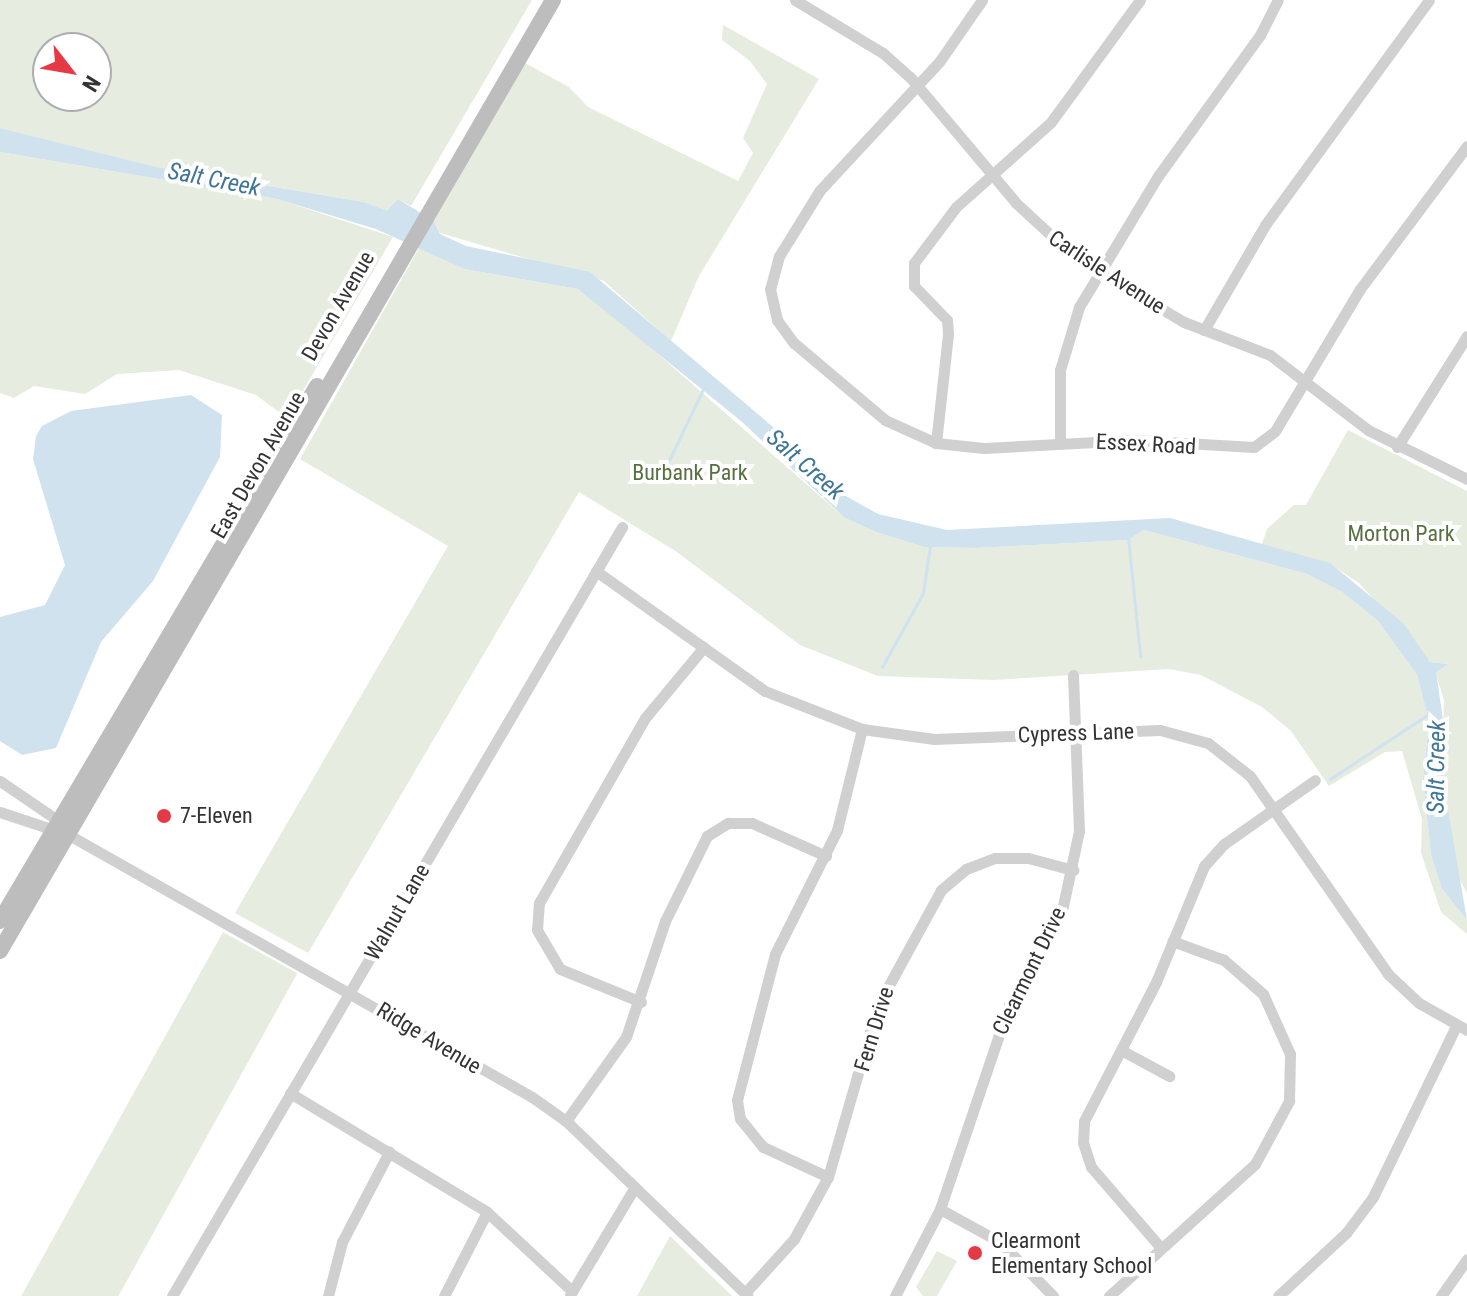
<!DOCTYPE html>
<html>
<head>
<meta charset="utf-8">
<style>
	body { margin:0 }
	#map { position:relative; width:1467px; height:1296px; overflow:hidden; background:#fff; font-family:"Roboto Condensed",sans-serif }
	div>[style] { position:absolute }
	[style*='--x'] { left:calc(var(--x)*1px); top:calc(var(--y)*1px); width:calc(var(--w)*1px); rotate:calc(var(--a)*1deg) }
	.green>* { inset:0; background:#e6ecdf; transform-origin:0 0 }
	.water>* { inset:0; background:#cfe2ee }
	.stream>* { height:3px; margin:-1.5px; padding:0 1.5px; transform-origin:1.5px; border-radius:1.5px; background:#cfe2ee }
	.street>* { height:11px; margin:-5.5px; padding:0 5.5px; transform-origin:5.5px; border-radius:5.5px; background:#d0d0d0 }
	.secondary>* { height:16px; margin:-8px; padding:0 8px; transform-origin:8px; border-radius:8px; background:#bdbdbd }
	.dots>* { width:22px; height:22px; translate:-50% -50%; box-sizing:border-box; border:4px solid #fff; border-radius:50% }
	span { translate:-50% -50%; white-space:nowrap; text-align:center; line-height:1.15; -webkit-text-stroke:8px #fff; paint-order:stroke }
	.street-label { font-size:22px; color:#333 }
	.park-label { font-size:22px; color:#56703f }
	.poi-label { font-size:22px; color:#333 }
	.left { translate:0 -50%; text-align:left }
	.water-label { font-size:24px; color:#3f7597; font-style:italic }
	.north { position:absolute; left:32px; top:32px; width:80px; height:80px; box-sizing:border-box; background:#fff; border:2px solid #adadad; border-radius:50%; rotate:121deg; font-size:22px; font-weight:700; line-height:32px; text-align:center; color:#333 }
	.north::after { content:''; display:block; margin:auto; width:28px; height:36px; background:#e63946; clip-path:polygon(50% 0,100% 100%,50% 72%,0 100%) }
</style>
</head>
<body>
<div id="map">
	<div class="green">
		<div style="clip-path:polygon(evenodd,0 0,532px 0,411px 206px,398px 199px,387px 212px,364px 202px,157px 167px,0 128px,0 0,48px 48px,96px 48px,96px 96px,48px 96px,48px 48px)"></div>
		<div style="clip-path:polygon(723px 25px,819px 79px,699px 276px,671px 341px,604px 281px,440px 233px,434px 221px,525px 63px,569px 87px,588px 107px,738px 181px,753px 153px,743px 138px,767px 84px,750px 61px,722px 40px)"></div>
		<div style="clip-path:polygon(0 152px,277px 199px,393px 237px,287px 418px,256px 395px,179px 370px,117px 374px,85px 394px,34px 386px,14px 398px,0 393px)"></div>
		<div style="clip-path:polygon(419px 248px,464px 269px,578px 289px,600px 303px,845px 518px,876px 532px,924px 547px,976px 548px,1128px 540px,1144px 530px,1307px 574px,1342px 592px,1378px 621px,1417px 675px,1429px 720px,1423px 779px,1431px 855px,1442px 889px,1467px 920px,1467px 934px,1441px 912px,1421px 853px,1422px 819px,1402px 751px,1385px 752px,1329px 786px,1291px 731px,1262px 707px,1201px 675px,1169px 669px,993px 680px,878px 676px,800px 645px,677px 552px,579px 492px,308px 953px,235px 913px,448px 546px,300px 459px)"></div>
		<div style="clip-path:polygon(1348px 430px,1467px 491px,1467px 893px,1454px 869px,1442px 775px,1444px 700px,1435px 671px,1448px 664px,1430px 662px,1359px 583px,1330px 564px,1261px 547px,1267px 529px,1294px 505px,1306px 505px)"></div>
		<div style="left:223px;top:932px;width:85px;height:423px;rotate:29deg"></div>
		<div style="clip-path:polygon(670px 1236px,732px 1296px,637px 1296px)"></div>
		<div style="clip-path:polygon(937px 1251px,957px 1261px,937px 1296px,923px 1296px,916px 1287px)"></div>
	</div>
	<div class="water">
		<div style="clip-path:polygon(0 128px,157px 167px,364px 202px,387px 211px,398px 199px,434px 221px,440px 234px,466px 246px,590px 272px,812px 460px,844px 495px,878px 514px,947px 530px,1170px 518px,1330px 563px,1404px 624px,1430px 662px,1448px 664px,1436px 672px,1446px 740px,1442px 775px,1467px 920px,1442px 889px,1431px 855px,1423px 779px,1429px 721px,1417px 675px,1378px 621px,1342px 592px,1307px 574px,1144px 530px,1128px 540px,976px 548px,924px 547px,876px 532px,845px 518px,741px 421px,578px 289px,464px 269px,376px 229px,277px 199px,0 152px)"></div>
		<div style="clip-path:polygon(191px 395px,222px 415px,220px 457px,153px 581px,101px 642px,56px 748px,22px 755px,0 741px,0 617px,45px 605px,65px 565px,33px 459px,36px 436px,42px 426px,71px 411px)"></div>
	</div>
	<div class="stream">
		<div style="--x:659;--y:481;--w:104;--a:-64.4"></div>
		<div style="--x:1128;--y:537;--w:120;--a:84.2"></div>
		<div style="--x:882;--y:667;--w:85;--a:-61"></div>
		<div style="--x:923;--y:593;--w:48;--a:-81.5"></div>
		<div style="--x:1330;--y:779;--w:116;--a:-33.4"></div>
	</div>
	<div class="street">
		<div style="--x:795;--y:0;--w:103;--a:31.1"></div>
		<div style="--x:883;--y:53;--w:36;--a:42"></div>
		<div style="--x:910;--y:77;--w:165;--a:49.9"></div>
		<div style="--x:1016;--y:203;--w:83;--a:42.6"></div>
		<div style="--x:1077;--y:259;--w:124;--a:30.5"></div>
		<div style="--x:1184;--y:322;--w:92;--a:21"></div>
		<div style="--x:1270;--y:355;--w:123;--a:37.4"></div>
		<div style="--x:1368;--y:430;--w:110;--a:26.3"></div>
		<div style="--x:982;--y:0;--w:75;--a:124.7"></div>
		<div style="--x:939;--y:62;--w:175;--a:132.9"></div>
		<div style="--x:820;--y:190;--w:78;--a:121.8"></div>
		<div style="--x:779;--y:256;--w:34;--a:105"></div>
		<div style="--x:770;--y:289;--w:32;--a:77"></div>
		<div style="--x:777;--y:320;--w:29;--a:54"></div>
		<div style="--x:794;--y:343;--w:119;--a:40.2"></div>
		<div style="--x:885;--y:420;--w:56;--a:24.3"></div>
		<div style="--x:936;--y:443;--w:48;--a:5.9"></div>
		<div style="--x:984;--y:448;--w:150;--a:-3.1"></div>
		<div style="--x:1134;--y:440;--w:120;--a:3.3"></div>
		<div style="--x:1254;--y:447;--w:26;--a:-37"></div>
		<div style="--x:1275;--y:431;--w:165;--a:-59.1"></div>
		<div style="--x:1360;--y:289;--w:179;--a:-53.2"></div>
		<div style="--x:1204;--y:330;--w:121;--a:-59.8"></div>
		<div style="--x:1265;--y:225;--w:278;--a:-53.9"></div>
		<div style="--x:1060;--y:441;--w:71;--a:-90"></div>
		<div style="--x:1060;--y:370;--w:66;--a:-73.2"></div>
		<div style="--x:1079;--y:307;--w:153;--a:-58.9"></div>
		<div style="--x:1158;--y:176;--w:174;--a:-54.1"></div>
		<div style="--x:1260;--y:35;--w:39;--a:-63"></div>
		<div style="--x:936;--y:443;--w:110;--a:-83.7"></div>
		<div style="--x:948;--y:334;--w:14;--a:-94"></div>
		<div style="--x:947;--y:320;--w:47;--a:-134.1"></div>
		<div style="--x:914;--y:286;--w:23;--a:-90"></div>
		<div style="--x:914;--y:263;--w:70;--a:-53.1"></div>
		<div style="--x:956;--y:207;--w:127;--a:-41.8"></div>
		<div style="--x:1051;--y:122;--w:151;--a:-53.9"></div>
		<div style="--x:1397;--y:447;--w:131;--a:-57.8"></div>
		<div style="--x:596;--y:571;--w:207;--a:35.4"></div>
		<div style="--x:765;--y:691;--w:104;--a:21.4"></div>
		<div style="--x:862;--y:729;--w:73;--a:7.9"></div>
		<div style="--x:934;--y:739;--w:226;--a:-2.3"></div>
		<div style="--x:1160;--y:730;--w:50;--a:15.2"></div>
		<div style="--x:1208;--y:743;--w:53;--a:38.2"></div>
		<div style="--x:1250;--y:776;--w:241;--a:55.1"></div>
		<div style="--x:1388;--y:974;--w:42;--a:43.1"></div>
		<div style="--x:1419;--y:1003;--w:55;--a:29.4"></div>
		<div style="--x:0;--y:781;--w:76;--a:34.3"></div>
		<div style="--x:0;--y:812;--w:73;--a:18.4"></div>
		<div style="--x:69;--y:835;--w:532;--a:29.5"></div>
		<div style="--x:532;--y:1097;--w:42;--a:35.2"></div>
		<div style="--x:566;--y:1121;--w:252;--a:43.9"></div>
		<div style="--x:641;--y:1002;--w:87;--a:-157.8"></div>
		<div style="--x:560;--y:969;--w:45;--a:-120.5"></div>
		<div style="--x:537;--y:930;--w:27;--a:-86"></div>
		<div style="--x:539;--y:903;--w:213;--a:-60.2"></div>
		<div style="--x:645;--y:718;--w:92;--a:-50.3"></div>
		<div style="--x:1121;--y:1050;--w:55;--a:28.4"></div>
		<div style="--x:290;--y:1093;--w:230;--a:31.1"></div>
		<div style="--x:487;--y:1212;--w:116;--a:42.9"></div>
		<div style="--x:566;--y:1121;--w:103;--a:-54.5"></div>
		<div style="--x:626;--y:1037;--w:122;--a:-71.4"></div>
		<div style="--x:665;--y:921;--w:95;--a:-63.7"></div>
		<div style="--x:707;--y:836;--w:25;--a:-32"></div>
		<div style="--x:728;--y:823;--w:24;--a:0"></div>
		<div style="--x:752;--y:823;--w:81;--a:24"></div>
		<div style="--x:828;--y:1177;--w:72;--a:-155.2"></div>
		<div style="--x:763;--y:1147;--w:36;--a:-129"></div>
		<div style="--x:740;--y:1119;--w:19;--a:-99"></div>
		<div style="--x:737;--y:1100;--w:151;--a:-75.4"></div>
		<div style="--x:775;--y:954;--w:139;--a:-63.4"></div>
		<div style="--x:837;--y:830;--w:104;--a:-76.1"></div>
		<div style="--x:940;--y:1209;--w:68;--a:28.8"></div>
		<div style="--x:1000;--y:1242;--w:76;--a:45.5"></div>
		<div style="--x:1161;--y:1248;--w:107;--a:-130.8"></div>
		<div style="--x:1091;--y:1167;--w:25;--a:-108"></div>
		<div style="--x:1083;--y:1143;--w:22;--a:-87"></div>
		<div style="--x:1084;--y:1121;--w:157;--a:-62.6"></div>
		<div style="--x:1156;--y:982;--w:126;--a:-67.5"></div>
		<div style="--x:1204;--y:866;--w:30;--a:-48"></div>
		<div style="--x:1224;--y:844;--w:111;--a:-35.1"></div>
		<div style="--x:745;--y:1293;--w:73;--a:-47.8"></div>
		<div style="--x:794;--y:1239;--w:71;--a:-61.3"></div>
		<div style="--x:828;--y:1177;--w:177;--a:-73.9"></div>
		<div style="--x:877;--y:1007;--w:133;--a:-61.3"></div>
		<div style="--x:941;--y:890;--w:33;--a:-40"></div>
		<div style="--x:966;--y:869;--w:31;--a:-21"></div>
		<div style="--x:995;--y:858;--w:33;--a:0"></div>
		<div style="--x:1028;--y:858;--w:47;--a:14.9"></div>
		<div style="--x:570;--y:1295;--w:126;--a:-59"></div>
		<div style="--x:172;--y:1296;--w:891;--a:-59.66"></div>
		<div style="--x:328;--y:1296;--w:56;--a:-75.5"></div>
		<div style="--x:342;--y:1242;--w:102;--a:-62.4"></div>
		<div style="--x:444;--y:1296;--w:94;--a:-62.9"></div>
		<div style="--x:895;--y:1296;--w:98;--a:-62.7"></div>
		<div style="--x:940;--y:1209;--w:215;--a:-71.3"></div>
		<div style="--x:1009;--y:1005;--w:113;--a:-61.4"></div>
		<div style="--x:1063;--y:906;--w:77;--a:-78"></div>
		<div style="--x:1079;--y:831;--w:156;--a:-92.2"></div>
		<div style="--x:1109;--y:1296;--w:197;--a:-42.1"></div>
		<div style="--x:1255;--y:1164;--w:72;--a:-61.6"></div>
		<div style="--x:1289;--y:1101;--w:47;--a:-88.8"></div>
		<div style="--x:1290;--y:1054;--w:66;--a:-114.2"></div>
		<div style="--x:1263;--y:994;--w:52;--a:-138.9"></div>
		<div style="--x:1224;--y:960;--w:55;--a:-159.9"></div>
		<div style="--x:1278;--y:1296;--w:93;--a:-42.8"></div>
		<div style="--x:1346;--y:1233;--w:45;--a:-53.1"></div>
		<div style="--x:1373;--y:1197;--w:190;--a:-64.1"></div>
		<div style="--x:1441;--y:1296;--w:45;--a:-54.9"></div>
	</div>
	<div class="secondary">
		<div style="--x:0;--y:921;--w:622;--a:-59.35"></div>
		<div style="--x:0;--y:951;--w:1100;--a:-59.82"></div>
	</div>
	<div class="dots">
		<div style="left:164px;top:816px;background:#e63946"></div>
		<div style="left:975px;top:1253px;background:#e63946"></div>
	</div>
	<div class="street-label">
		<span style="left:1107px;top:272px;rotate:33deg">Carlisle Avenue</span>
		<span style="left:338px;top:306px;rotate:-60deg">Devon Avenue</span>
		<span style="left:1146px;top:444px;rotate:3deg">Essex Road</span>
		<span style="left:258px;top:465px;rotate:-60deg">East Devon Avenue</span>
		<span style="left:1076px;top:733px;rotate:-2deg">Cypress Lane</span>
		<span style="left:397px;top:912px;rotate:-60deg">Walnut Lane</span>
		<span style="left:1029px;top:971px;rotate:-64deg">Clearmont Drive</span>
		<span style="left:874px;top:1029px;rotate:-73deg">Fern Drive</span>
		<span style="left:429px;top:1038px;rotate:31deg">Ridge Avenue</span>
	</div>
	<div class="park-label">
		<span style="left:690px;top:473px">Burbank Park</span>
		<span style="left:1401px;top:534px">Morton Park</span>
	</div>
	<div class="poi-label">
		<span class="left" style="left:180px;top:816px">7-Eleven</span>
		<span class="left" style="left:991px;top:1253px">Clearmont<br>Elementary School</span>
	</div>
	<div class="water-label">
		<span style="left:214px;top:180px;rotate:11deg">Salt Creek</span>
		<span style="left:805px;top:465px;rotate:41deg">Salt Creek</span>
		<span style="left:1437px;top:767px;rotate:-89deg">Salt Creek</span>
	</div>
	<div class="north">N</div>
</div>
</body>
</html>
